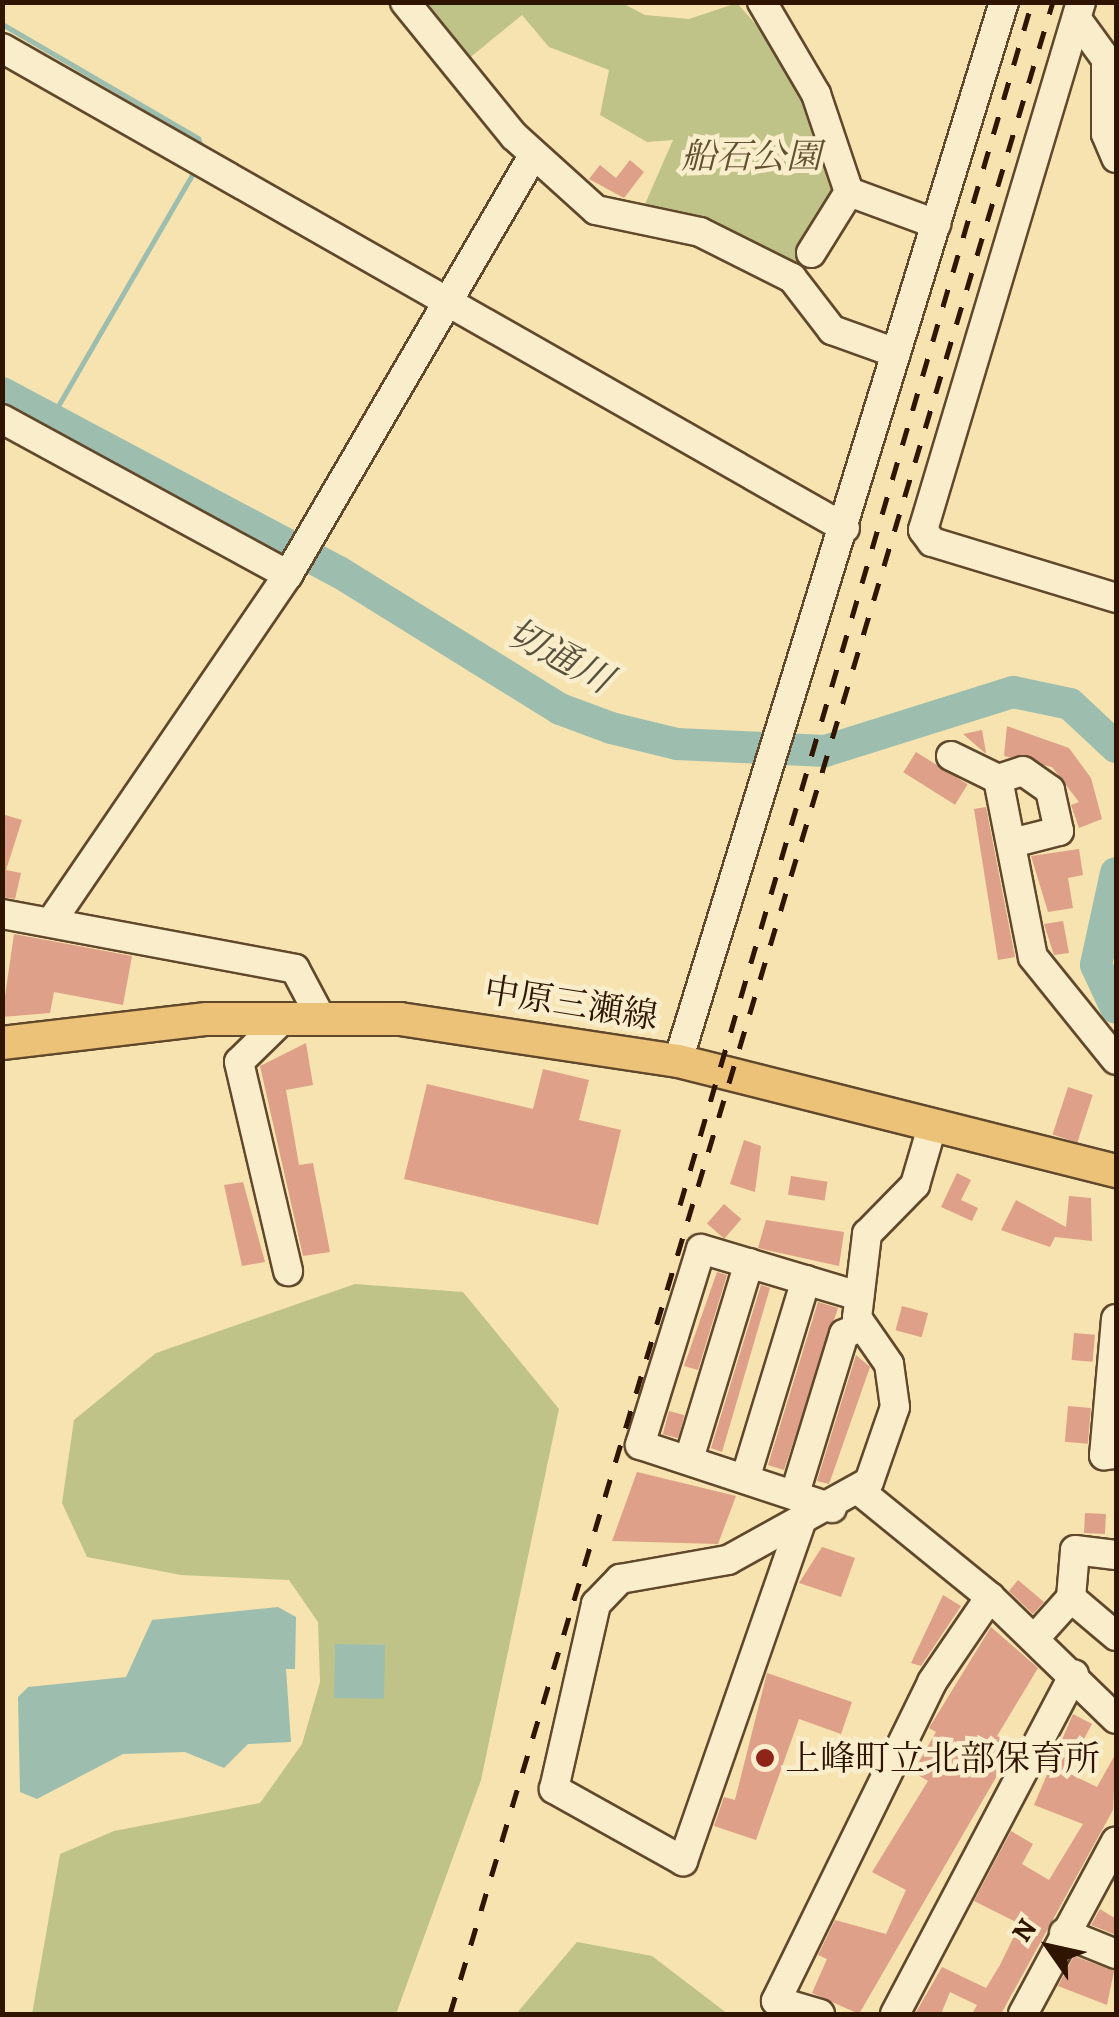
<!DOCTYPE html>
<html>
<head>
<meta charset="utf-8">
<style>
	body { margin:0 }
	#map { position:relative; width:1119px; height:2017px; overflow:hidden; background:#f6e3af; font-family:Alegreya,"Noto Serif JP",serif }
	div>[style] { position:absolute }
	[style*='--x'] { left:calc(var(--x)*1px); top:calc(var(--y)*1px); width:calc(var(--w)*1px); rotate:calc(var(--a)*1deg) }
	.green>* { inset:0; background:#c0c388 }
	.water>* { inset:0; background:#9dbeaf; transform-origin:0 0 }
	.stream>* { height:5px; margin:-2.5px; padding:0 2.5px; transform-origin:2.5px; border-radius:2.5px; background:#9dbeaf }
	.river>* { height:32px; margin:-16px; padding:0 16px; transform-origin:16px; border-radius:16px; background:#9dbeaf }
	.building>* { inset:0; background:#dea088; transform-origin:0 0 }
	.roads { filter:drop-shadow(2px 0 #61482c) drop-shadow(-2px 0 #61482c) drop-shadow(0 2px #61482c) drop-shadow(0 -2px #61482c) }
	.minor>* { height:28px; margin:-14px; padding:0 14px; transform-origin:14px; border-radius:14px; background:#f9edcb }
	.major>* { height:32px; margin:-16px; padding:0 16px; transform-origin:16px; border-radius:16px; background:#ebc278 }
	.rail>* { height:5px; margin-top:-2.5px; transform-origin:0; background:repeating-linear-gradient(90deg,#2f1400 0 18px,transparent 0 36px) }
	.dots>* { width:28px; height:28px; translate:-50% -50%; box-sizing:border-box; border:5px solid #f9edcb; border-radius:50% }
	span { translate:-50% -50%; white-space:nowrap; text-align:center; line-height:1.15; -webkit-text-stroke:9px #f9edcb; paint-order:stroke }
	.park-label { font-size:35px; color:#625130; font-style:italic }
	.street-label { font-size:35px; color:#2f1400 }
	.poi-label { font-size:35px; color:#2f1400 }
	.left { translate:0 -50%; text-align:left }
	.water-label { font-size:38px; color:#56503d; font-style:italic }
	.frame { position:absolute; inset:0; border:5px solid #2f1400; pointer-events:none }
	.north { position:absolute; left:999px; top:1897px; width:100px; height:100px; -webkit-text-stroke:8px #f9edcb; paint-order:stroke; rotate:304deg; font-size:28px; font-weight:700; line-height:40px; text-align:center; color:#2f1400 }
	.north::after { content:''; display:block; margin:auto; width:35px; height:45px; background:#2f1400; clip-path:polygon(50% 0,100% 100%,50% 72%,0 100%) }
</style>
</head>
<body>
<div id="map">
	<div class="green">
		<div style="clip-path:polygon(428px 3px,622px 3px,645px 15px,689px 19px,737px 3px,760px 29px,767px 23px,816px 103px,844px 197px,794px 264px,706px 220px,645px 204px,673px 140px,647px 142px,600px 115px,609px 70px,549px 47px,522px 15px,467px 60px)"></div>
		<div style="clip-path:polygon(355px 1284px,463px 1292px,559px 1409px,481px 1780px,396px 2014px,32px 2014px,60px 1854px,114px 1831px,260px 1803px,302px 1744px,320px 1682px,318px 1622px,289px 1580px,181px 1575px,87px 1557px,62px 1503px,74px 1420px,156px 1353px)"></div>
		<div style="clip-path:polygon(577px 1942px,652px 1956px,728px 2014px,516px 2014px)"></div>
	</div>
	<div class="water">
		<div style="clip-path:polygon(278px 1607px,296px 1617px,295px 1669px,286px 1669px,291px 1742px,248px 1744px,224px 1768px,185px 1752px,123px 1754px,37px 1799px,20px 1792px,18px 1697px,28px 1687px,126px 1677px,152px 1620px)"></div>
		<div style="left:335px;top:1644px;width:50px;height:54px;rotate:1deg"></div>
	</div>
	<div class="stream">
		<div style="--x:2;--y:24;--w:227;--a:30.2"></div>
		<div style="--x:198;--y:138;--w:15;--a:70"></div>
		<div style="--x:51;--y:418;--w:285;--a:-59.9"></div>
	</div>
	<div class="river">
		<div style="--x:2;--y:393;--w:382;--a:28"></div>
		<div style="--x:339;--y:572;--w:260;--a:31.8"></div>
		<div style="--x:560;--y:709;--w:54;--a:20.4"></div>
		<div style="--x:611;--y:728;--w:68;--a:13.6"></div>
		<div style="--x:677;--y:744;--w:148;--a:2.7"></div>
		<div style="--x:825;--y:751;--w:197;--a:-17.4"></div>
		<div style="--x:1013;--y:692;--w:58;--a:11.9"></div>
		<div style="--x:1070;--y:704;--w:63;--a:43.1"></div>
		<div style="--x:1116;--y:873;--w:94;--a:102.3"></div>
		<div style="--x:1096;--y:965;--w:47;--a:65.1"></div>
	</div>
	<div class="building">
		<div style="clip-path:polygon(630px 160px,644px 172px,624px 198px,589px 179px,600px 165px,616px 178px)"></div>
		<div style="clip-path:polygon(1007px 726px,1069px 748px,1091px 778px,1102px 819px,1079px 828px,1071px 805px,1079px 802px,1052px 767px,1004px 756px)"></div>
		<div style="clip-path:polygon(982px 730px,986px 753px,985px 753px,963px 734px)"></div>
		<div style="left:916px;top:752px;width:61px;height:24px;rotate:32deg"></div>
		<div style="clip-path:polygon(986px 807px,1015px 957px,998px 960px,974px 809px)"></div>
		<div style="clip-path:polygon(2px 814px,22px 820px,6px 870px,21px 873px,15px 899px,2px 897px)"></div>
		<div style="clip-path:polygon(1079px 849px,1083px 875px,1068px 878px,1073px 908px,1048px 912px,1031px 856px)"></div>
		<div style="clip-path:polygon(1063px 921px,1069px 953px,1054px 955px,1044px 924px)"></div>
		<div style="clip-path:polygon(14px 934px,132px 956px,123px 1005px,54px 992px,50px 1013px,2px 1017px)"></div>
		<div style="clip-path:polygon(306px 1043px,313px 1085px,286px 1090px,299px 1165px,313px 1163px,330px 1252px,303px 1256px,260px 1066px)"></div>
		<div style="clip-path:polygon(543px 1069px,589px 1080px,579px 1120px,621px 1130px,598px 1225px,404px 1179px,427px 1084px,533px 1109px)"></div>
		<div style="left:1068px;top:1087px;width:26px;height:50px;rotate:18deg"></div>
		<div style="clip-path:polygon(744px 1140px,761px 1146px,755px 1192px,730px 1184px)"></div>
		<div style="clip-path:polygon(957px 1173px,971px 1180px,961px 1200px,978px 1208px,972px 1221px,941px 1207px)"></div>
		<div style="left:791px;top:1176px;width:37px;height:19px;rotate:9deg"></div>
		<div style="clip-path:polygon(243px 1182px,265px 1262px,242px 1266px,224px 1185px)"></div>
		<div style="clip-path:polygon(1069px 1196px,1091px 1198px,1092px 1241px,1055px 1237px,1050px 1247px,1001px 1230px,1016px 1200px,1066px 1227px)"></div>
		<div style="left:724px;top:1204px;width:23px;height:26px;rotate:41deg"></div>
		<div style="clip-path:polygon(766px 1220px,844px 1232px,839px 1266px,758px 1248px)"></div>
		<div style="clip-path:polygon(717px 1272px,727px 1275px,698px 1370px,684px 1366px)"></div>
		<div style="clip-path:polygon(761px 1285px,770px 1288px,722px 1452px,711px 1448px)"></div>
		<div style="clip-path:polygon(818px 1302px,838px 1308px,784px 1470px,768px 1465px)"></div>
		<div style="left:902px;top:1306px;width:27px;height:25px;rotate:15deg"></div>
		<div style="left:1074px;top:1333px;width:21px;height:27px;rotate:5deg"></div>
		<div style="clip-path:polygon(856px 1355px,870px 1367px,829px 1484px,817px 1481px)"></div>
		<div style="left:1068px;top:1406px;width:23px;height:36px;rotate:5deg"></div>
		<div style="left:669px;top:1411px;width:16px;height:24px;rotate:15deg"></div>
		<div style="clip-path:polygon(637px 1472px,736px 1496px,718px 1544px,612px 1541px)"></div>
		<div style="left:1085px;top:1513px;width:21px;height:20px;rotate:3deg"></div>
		<div style="clip-path:polygon(822px 1547px,855px 1558px,841px 1597px,799px 1583px)"></div>
		<div style="clip-path:polygon(1018px 1580px,1044px 1602px,1033px 1614px,1009px 1591px)"></div>
		<div style="clip-path:polygon(943px 1595px,961px 1606px,921px 1666px,911px 1663px)"></div>
		<div style="clip-path:polygon(991px 1627px,1038px 1668px,997px 1736px,1008px 1742px,998px 1774px,859px 2014px,812px 1993px,827px 1959px,818px 1955px,835px 1920px,886px 1934px,906px 1890px,872px 1872px,928px 1781px,913px 1772px,936px 1732px,929px 1728px)"></div>
		<div style="clip-path:polygon(767px 1673px,852px 1702px,841px 1734px,799px 1719px,756px 1840px,714px 1826px,724px 1797px,735px 1800px)"></div>
		<div style="clip-path:polygon(1073px 1714px,1092px 1724px,1066px 1772px,1097px 1787px,1116px 1753px,1113px 1810px,1001px 2014px,972px 2014px,977px 2005px,950px 1992px,941px 2014px,915px 2014px,942px 1967px,986px 1988px,1000px 1965px,1020px 1924px,974px 1901px,1011px 1831px,1033px 1844px,1022px 1864px,1049px 1880px,1083px 1824px,1034px 1805px)"></div>
		<div style="clip-path:polygon(1100px 1909px,1116px 1919px,1116px 1935px,1091px 1925px)"></div>
		<div style="clip-path:polygon(1074px 1956px,1114px 1971px,1107px 2005px,1058px 1986px)"></div>
	</div>
	<div class="roads">
		<div class="minor">
			<div style="--x:405;--y:2;--w:173;--a:50.9"></div>
			<div style="--x:514;--y:136;--w:110;--a:42.1"></div>
			<div style="--x:596;--y:210;--w:106;--a:11.9"></div>
			<div style="--x:700;--y:232;--w:103;--a:26.6"></div>
			<div style="--x:792;--y:278;--w:66;--a:52.4"></div>
			<div style="--x:832;--y:330;--w:68;--a:19.8"></div>
			<div style="--x:762;--y:2;--w:107;--a:59.6"></div>
			<div style="--x:816;--y:94;--w:103;--a:71.4"></div>
			<div style="--x:849;--y:192;--w:93;--a:20.2"></div>
			<div style="--x:1081;--y:2;--w:551;--a:106.66"></div>
			<div style="--x:923;--y:530;--w:15;--a:53"></div>
			<div style="--x:932;--y:542;--w:192;--a:16.9"></div>
			<div style="--x:1079;--y:22;--w:46;--a:53.9"></div>
			<div style="--x:1106;--y:59;--w:75;--a:90"></div>
			<div style="--x:1106;--y:134;--w:26;--a:67"></div>
			<div style="--x:2;--y:48;--w:970;--a:29.66"></div>
			<div style="--x:811;--y:253;--w:72;--a:-58.1"></div>
			<div style="--x:2;--y:419;--w:326;--a:28.6"></div>
			<div style="--x:951;--y:756;--w:52;--a:26.1"></div>
			<div style="--x:998;--y:779;--w:26;--a:-18"></div>
			<div style="--x:1023;--y:771;--w:33;--a:35"></div>
			<div style="--x:1050;--y:790;--w:42;--a:77.6"></div>
			<div style="--x:1059;--y:831;--w:44;--a:165.7"></div>
			<div style="--x:998;--y:779;--w:181;--a:78.9"></div>
			<div style="--x:1033;--y:957;--w:132;--a:51.1"></div>
			<div style="--x:2;--y:914;--w:298;--a:10.6"></div>
			<div style="--x:295;--y:969;--w:53;--a:62"></div>
			<div style="--x:51;--y:922;--w:420;--a:-55.7"></div>
			<div style="--x:288;--y:575;--w:486;--a:-59.7"></div>
			<div style="--x:285;--y:1017;--w:64;--a:135.6"></div>
			<div style="--x:239;--y:1062;--w:215;--a:76.8"></div>
			<div style="--x:678;--y:1061;--w:1108;--a:-72.89"></div>
			<div style="--x:1116;--y:1319;--w:137;--a:95"></div>
			<div style="--x:1104;--y:1455;--w:12;--a:-5"></div>
			<div style="--x:689;--y:1459;--w:205;--a:-73"></div>
			<div style="--x:746;--y:1476;--w:205;--a:-73"></div>
			<div style="--x:796;--y:1490;--w:163;--a:-72.9"></div>
			<div style="--x:844;--y:1334;--w:15;--a:-23"></div>
			<div style="--x:861;--y:1492;--w:166;--a:39.1"></div>
			<div style="--x:990;--y:1597;--w:175;--a:44.1"></div>
			<div style="--x:832;--y:1508;--w:202;--a:-161.8"></div>
			<div style="--x:640;--y:1445;--w:205;--a:-72.7"></div>
			<div style="--x:701;--y:1249;--w:165;--a:16.6"></div>
			<div style="--x:800;--y:1525;--w:356;--a:109.2"></div>
			<div style="--x:683;--y:1861;--w:148;--a:-150.8"></div>
			<div style="--x:554;--y:1789;--w:190;--a:-77.2"></div>
			<div style="--x:596;--y:1604;--w:35;--a:-46"></div>
			<div style="--x:620;--y:1579;--w:110;--a:-10"></div>
			<div style="--x:728;--y:1560;--w:161;--a:-29"></div>
			<div style="--x:869;--y:1482;--w:79;--a:-70.9"></div>
			<div style="--x:895;--y:1407;--w:43;--a:-97.9"></div>
			<div style="--x:889;--y:1364;--w:56;--a:-124.8"></div>
			<div style="--x:857;--y:1318;--w:85;--a:-83.2"></div>
			<div style="--x:867;--y:1234;--w:69;--a:-45.6"></div>
			<div style="--x:915;--y:1185;--w:60;--a:-73.7"></div>
			<div style="--x:1071;--y:1598;--w:59;--a:40.2"></div>
			<div style="--x:1035;--y:1638;--w:54;--a:-48"></div>
			<div style="--x:1071;--y:1598;--w:48;--a:-85.2"></div>
			<div style="--x:1075;--y:1550;--w:41;--a:7"></div>
			<div style="--x:1064;--y:1933;--w:56;--a:22"></div>
			<div style="--x:820;--y:2014;--w:46;--a:-163.5"></div>
			<div style="--x:776;--y:2001;--w:355;--a:-63.9"></div>
			<div style="--x:932;--y:1682;--w:103;--a:-55.7"></div>
			<div style="--x:895;--y:2014;--w:384;--a:-62.2"></div>
			<div style="--x:1023;--y:2014;--w:196;--a:-61.7"></div>
		</div>
		<div class="major">
			<div style="--x:2;--y:1043;--w:206;--a:-6.7"></div>
			<div style="--x:207;--y:1019;--w:193;--a:0"></div>
			<div style="--x:400;--y:1019;--w:281;--a:8.6"></div>
			<div style="--x:678;--y:1061;--w:452;--a:14.1"></div>
		</div>
	</div>
	<div class="rail">
		<div style="--x:680;--y:1205;--w:1253;--a:-73.69"></div>
		<div style="--x:450;--y:2014;--w:2100;--a:-73.32"></div>
	</div>
	<div class="dots">
		<div style="left:765px;top:1758px;background:#8f2418"></div>
	</div>
	<div class="park-label">
		<span style="left:751px;top:156px">船石公園</span>
	</div>
	<div class="street-label">
		<span style="left:571px;top:1003px;rotate:9deg">中原三瀬線</span>
	</div>
	<div class="poi-label">
		<span class="left" style="left:785px;top:1758px">上峰町立北部保育所</span>
	</div>
	<div class="water-label">
		<span style="left:559px;top:656px;rotate:28deg">切通川</span>
	</div>
	<div class="frame"></div>
	<div class="north">N</div>
</div>
</body>
</html>
